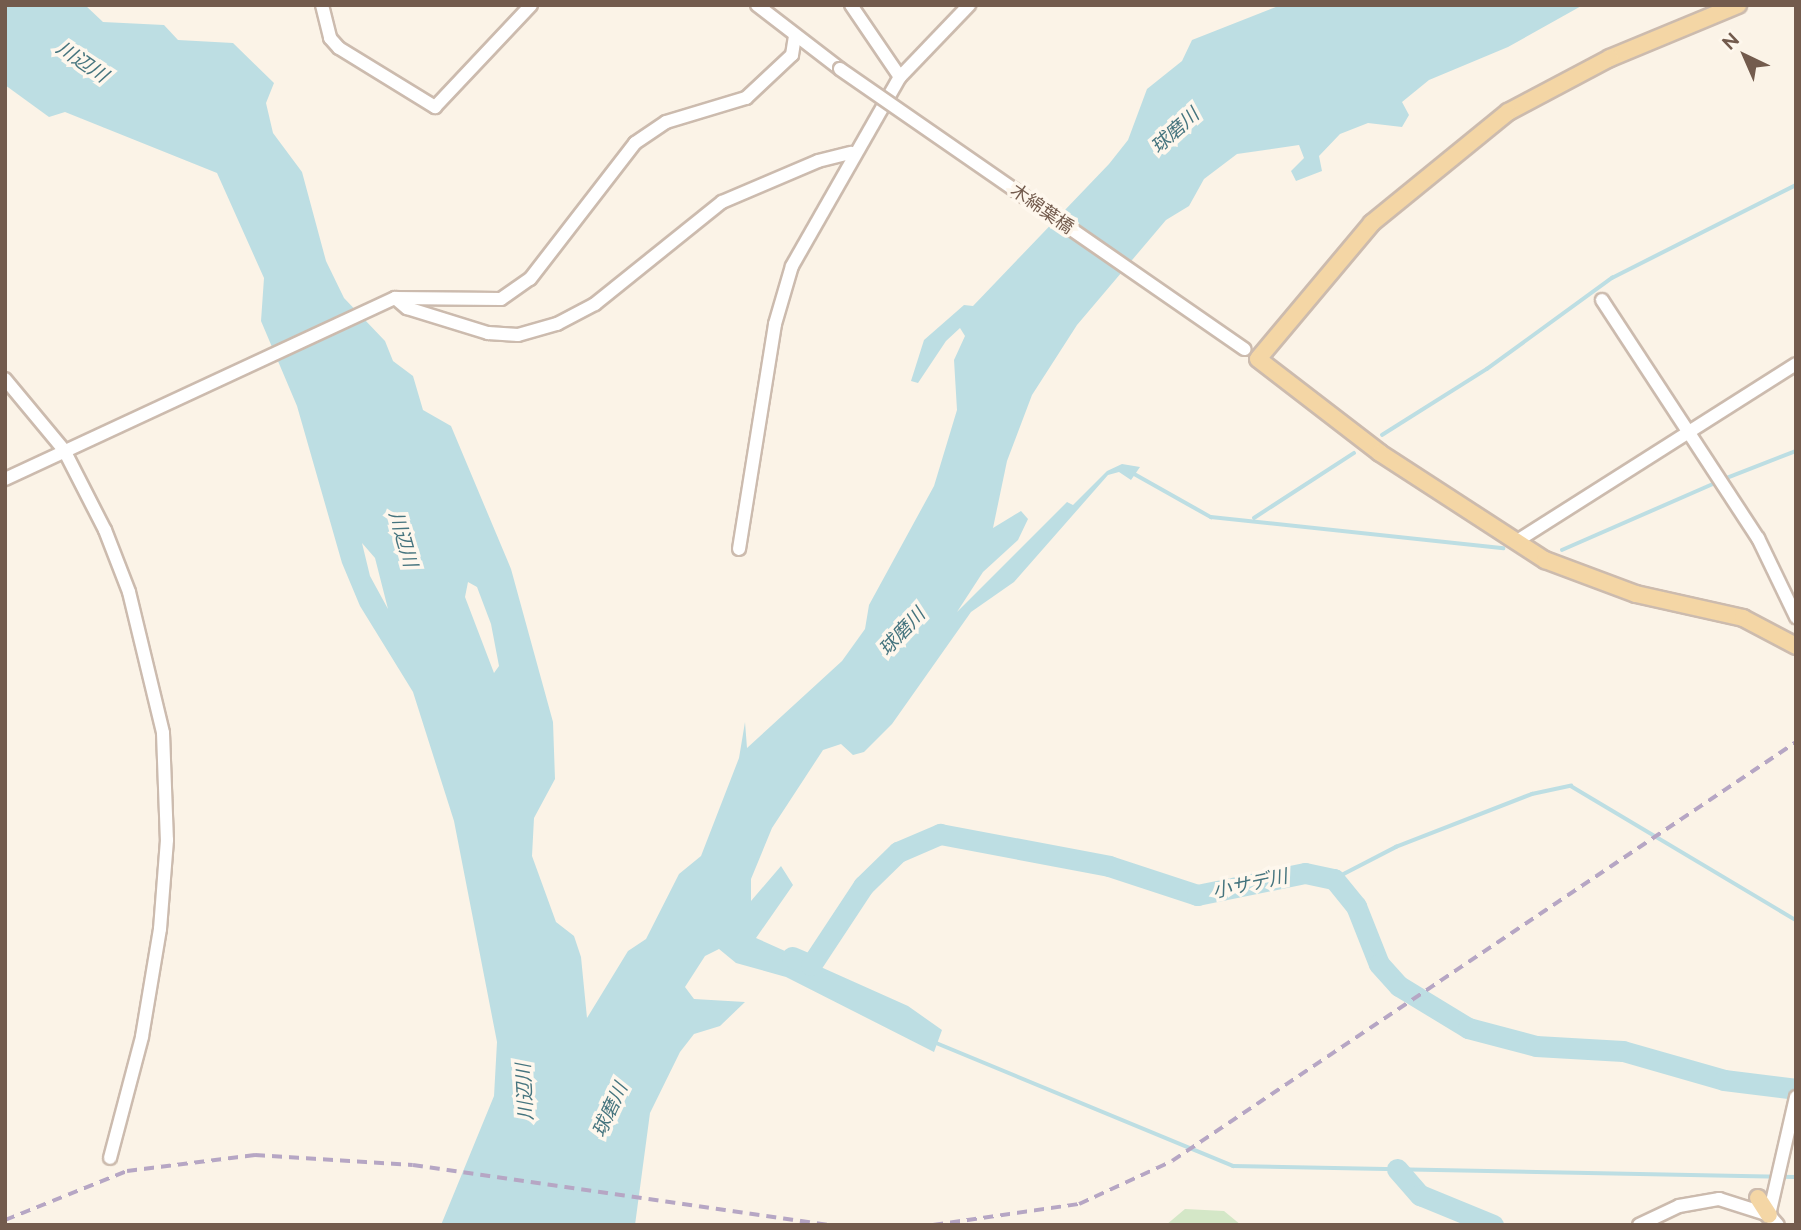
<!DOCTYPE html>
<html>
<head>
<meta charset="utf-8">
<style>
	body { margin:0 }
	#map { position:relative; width:1801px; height:1230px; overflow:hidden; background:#fbf3e7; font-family:Raleway,"Noto Sans JP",sans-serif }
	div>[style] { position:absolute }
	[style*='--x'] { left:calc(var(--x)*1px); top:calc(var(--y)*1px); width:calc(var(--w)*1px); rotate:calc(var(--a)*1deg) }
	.green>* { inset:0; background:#d4e7c7 }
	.water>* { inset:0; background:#bddee3 }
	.stream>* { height:3.5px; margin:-1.75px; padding:0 1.75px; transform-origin:1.75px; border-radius:1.75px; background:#bddee3 }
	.river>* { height:21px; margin:-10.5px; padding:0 10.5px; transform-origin:10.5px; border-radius:10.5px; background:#bddee3 }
	.roads { filter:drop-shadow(2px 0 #ccbbae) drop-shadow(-2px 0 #ccbbae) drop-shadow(0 2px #ccbbae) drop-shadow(0 -2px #ccbbae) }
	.minor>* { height:12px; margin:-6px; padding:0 6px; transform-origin:6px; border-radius:6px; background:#fff }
	.major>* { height:16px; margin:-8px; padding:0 8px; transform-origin:8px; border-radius:8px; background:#f4d6a5 }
	.rail>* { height:3.5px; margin-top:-1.75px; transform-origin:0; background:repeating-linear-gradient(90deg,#b6a6c4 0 10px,transparent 0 17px) }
	.bridges { filter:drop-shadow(2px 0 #ccbbae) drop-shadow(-2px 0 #ccbbae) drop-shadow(0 2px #ccbbae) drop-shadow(0 -2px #ccbbae) }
	.minor-bridge>* { height:12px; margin:-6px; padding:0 6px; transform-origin:6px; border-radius:6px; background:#fff }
	span { translate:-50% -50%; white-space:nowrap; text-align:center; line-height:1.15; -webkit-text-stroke:7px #fef7ed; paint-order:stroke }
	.street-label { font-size:18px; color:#735b4d }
	.water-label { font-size:19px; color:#45747e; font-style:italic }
	.frame { position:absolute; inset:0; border:7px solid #735b4d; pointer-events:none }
	.north { position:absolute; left:1710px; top:21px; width:70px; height:70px; -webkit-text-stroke:5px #fef7ed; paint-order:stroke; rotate:316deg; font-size:19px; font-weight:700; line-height:28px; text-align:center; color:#735b4d }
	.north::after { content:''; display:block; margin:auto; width:24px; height:32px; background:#735b4d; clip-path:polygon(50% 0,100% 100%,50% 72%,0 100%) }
</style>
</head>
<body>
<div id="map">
	<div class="green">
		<div style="clip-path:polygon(1185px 1209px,1224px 1211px,1241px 1225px,1166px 1225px)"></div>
	</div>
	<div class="water">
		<div style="clip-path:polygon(evenodd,5px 5px,85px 5px,103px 22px,164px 25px,178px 40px,233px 43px,274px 83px,266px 103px,273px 133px,302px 172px,326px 261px,344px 298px,385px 341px,393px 361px,413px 376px,423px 410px,451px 426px,511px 569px,553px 722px,555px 779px,534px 818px,532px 856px,556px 922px,574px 936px,581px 957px,587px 1018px,628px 951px,646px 939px,679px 874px,701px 856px,739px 758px,745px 722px,747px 748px,842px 661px,865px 629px,869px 605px,934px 486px,957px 410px,954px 360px,965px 336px,960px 328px,946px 341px,918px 383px,911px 381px,924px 340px,964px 305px,973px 306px,1109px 164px,1128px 140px,1147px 89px,1182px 61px,1192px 40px,1281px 5px,1583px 5px,1508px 47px,1429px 80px,1402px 102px,1409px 115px,1402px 127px,1368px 123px,1340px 134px,1319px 156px,1322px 171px,1296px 181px,1291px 171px,1304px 158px,1299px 145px,1237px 154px,1204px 179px,1189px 206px,1166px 220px,1077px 325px,1032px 395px,1007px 461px,993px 528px,1021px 511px,1028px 519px,1018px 540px,983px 572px,957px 612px,1067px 502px,1073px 505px,1107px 471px,1122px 464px,1140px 467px,1131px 480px,1119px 472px,1108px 475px,1014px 582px,971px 612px,892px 724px,864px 752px,853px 755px,841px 744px,823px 750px,772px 828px,751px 879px,751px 901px,781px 866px,793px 885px,756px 938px,908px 1006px,942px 1030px,934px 1052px,786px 977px,736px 963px,719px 949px,705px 956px,685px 987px,694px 999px,745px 1002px,720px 1026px,694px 1034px,680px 1052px,650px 1113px,635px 1225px,441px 1225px,494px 1096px,497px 1042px,454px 821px,413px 692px,360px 606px,342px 563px,297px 406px,261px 321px,264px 278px,217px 173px,65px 112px,49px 117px,5px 85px,5px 5px,362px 543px,375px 558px,388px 609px,370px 576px,362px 543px,5px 5px,468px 582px,477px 587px,491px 624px,499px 666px,494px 673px,465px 597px,468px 582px)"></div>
	</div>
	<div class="stream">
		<div style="--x:1382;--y:435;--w:124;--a:-32.2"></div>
		<div style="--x:1487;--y:369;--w:155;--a:-36.1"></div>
		<div style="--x:1612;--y:278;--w:206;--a:-26.8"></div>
		<div style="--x:1131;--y:472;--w:92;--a:29.4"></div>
		<div style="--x:1211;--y:517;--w:294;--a:6.1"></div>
		<div style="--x:1727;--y:478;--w:74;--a:-21.4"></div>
		<div style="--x:1254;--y:518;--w:119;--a:-33"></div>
		<div style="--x:1562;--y:550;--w:163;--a:-23.6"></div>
		<div style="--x:1334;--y:879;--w:70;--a:-27.3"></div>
		<div style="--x:1396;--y:847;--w:146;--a:-21.3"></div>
		<div style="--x:1532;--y:794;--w:40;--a:-12"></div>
		<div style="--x:1571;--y:786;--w:262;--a:30.8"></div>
		<div style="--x:934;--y:1042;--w:324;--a:22.5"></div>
		<div style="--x:1233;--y:1166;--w:563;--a:1.12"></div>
	</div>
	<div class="river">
		<div style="--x:792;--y:957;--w:21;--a:23"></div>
		<div style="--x:811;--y:965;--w:95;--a:-56.6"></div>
		<div style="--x:863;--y:886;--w:49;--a:-44.2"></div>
		<div style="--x:898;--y:852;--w:46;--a:-23.2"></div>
		<div style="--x:940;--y:834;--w:172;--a:10.7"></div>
		<div style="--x:1109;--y:866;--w:93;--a:18.2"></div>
		<div style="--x:1197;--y:895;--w:110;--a:-11.5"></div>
		<div style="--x:1305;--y:873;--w:30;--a:12"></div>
		<div style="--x:1334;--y:879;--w:35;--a:51"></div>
		<div style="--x:1356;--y:906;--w:62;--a:68.4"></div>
		<div style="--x:1379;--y:964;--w:30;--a:48"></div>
		<div style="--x:1399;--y:986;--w:81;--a:31.3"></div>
		<div style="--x:1468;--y:1028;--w:70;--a:14.8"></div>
		<div style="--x:1536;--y:1046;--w:87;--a:3.3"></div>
		<div style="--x:1623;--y:1051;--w:105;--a:16"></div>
		<div style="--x:1724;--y:1080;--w:73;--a:7.1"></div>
		<div style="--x:1397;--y:1169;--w:35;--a:49"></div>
		<div style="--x:1420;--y:1195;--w:79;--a:22.3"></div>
	</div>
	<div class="roads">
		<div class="minor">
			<div style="--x:322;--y:5;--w:34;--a:76"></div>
			<div style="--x:330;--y:38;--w:13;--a:48"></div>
			<div style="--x:339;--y:48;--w:113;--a:31.6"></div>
			<div style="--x:435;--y:107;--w:140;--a:-46.7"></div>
			<div style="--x:757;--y:5;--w:105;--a:37.6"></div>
			<div style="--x:851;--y:5;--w:87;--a:55.8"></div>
			<div style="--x:395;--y:298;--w:16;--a:40"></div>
			<div style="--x:407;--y:308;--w:85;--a:17.2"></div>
			<div style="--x:488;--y:333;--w:30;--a:4"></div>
			<div style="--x:518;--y:335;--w:41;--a:-15.8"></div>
			<div style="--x:557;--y:324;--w:43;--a:-27.8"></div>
			<div style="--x:595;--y:304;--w:163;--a:-38.8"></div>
			<div style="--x:722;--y:202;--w:104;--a:-23.1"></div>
			<div style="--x:818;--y:161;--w:34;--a:-14"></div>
			<div style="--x:1602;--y:300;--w:285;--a:56.8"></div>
			<div style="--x:1758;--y:538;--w:88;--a:64.3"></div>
			<div style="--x:5;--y:379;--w:92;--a:50.3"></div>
			<div style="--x:64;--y:450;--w:90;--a:62.9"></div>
			<div style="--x:105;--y:530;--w:66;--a:68.8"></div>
			<div style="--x:129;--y:592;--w:145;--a:76.4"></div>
			<div style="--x:163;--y:733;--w:107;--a:87.9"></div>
			<div style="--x:167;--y:840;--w:89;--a:94.5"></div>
			<div style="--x:160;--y:929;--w:109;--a:99.5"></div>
			<div style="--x:142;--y:1037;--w:125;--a:104.8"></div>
			<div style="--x:5;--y:479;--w:430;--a:-24.9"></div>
			<div style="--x:395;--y:298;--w:106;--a:0.5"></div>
			<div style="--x:501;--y:299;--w:35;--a:-35"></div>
			<div style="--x:530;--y:279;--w:172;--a:-52.3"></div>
			<div style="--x:635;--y:143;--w:37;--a:-34"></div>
			<div style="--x:666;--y:122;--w:84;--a:-16.7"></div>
			<div style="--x:746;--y:98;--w:63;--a:-43.1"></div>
			<div style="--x:792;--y:55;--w:18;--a:-81"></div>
			<div style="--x:1517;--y:541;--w:330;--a:-32.4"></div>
			<div style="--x:739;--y:549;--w:228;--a:-80.9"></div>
			<div style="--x:775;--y:324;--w:60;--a:-73.7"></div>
			<div style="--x:792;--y:266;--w:218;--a:-60.3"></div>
			<div style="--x:900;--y:77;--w:100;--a:-46.2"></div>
			<div style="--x:1769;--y:1215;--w:121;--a:-77.1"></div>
			<div style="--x:1639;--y:1225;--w:44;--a:-25.4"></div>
			<div style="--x:1679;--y:1206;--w:41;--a:-9.9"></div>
			<div style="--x:1719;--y:1199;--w:52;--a:17.7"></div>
			<div style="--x:1769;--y:1215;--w:13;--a:48"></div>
		</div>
		<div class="major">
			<div style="--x:1738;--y:5;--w:139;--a:157.5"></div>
			<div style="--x:1610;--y:58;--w:115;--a:152.1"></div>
			<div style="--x:1508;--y:112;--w:176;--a:140.8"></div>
			<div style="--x:1372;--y:223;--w:177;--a:130"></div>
			<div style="--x:1258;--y:359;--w:154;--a:37.6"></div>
			<div style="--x:1380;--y:453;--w:197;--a:33"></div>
			<div style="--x:1545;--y:560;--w:97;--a:20.5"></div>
			<div style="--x:1636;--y:594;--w:110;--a:12.6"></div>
			<div style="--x:1743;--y:618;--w:60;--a:27.8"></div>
			<div style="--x:1758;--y:1198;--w:20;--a:57"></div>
		</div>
	</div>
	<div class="rail">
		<div style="--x:5;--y:1220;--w:131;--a:-21.9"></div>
		<div style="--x:127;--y:1171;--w:129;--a:-7.1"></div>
		<div style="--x:255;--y:1155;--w:158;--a:3.6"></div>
		<div style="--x:413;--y:1165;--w:420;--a:8.2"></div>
		<div style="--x:933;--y:1225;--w:148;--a:-8.2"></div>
		<div style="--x:1079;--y:1204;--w:102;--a:-24.8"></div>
		<div style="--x:1172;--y:1161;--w:752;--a:-33.88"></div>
	</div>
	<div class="bridges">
		<div class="minor-bridge">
			<div style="--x:840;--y:69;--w:492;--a:34.7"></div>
		</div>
	</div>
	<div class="street-label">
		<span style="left:1042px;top:209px;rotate:35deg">木綿葉橋</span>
	</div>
	<div class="water-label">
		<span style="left:82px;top:62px;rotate:34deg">川辺川</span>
		<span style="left:1175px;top:131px;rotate:-42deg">球磨川</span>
		<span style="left:403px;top:539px;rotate:74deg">川辺川</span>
		<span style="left:902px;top:632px;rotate:-47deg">球磨川</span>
		<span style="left:1250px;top:884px;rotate:-12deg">小サデ川</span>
		<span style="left:525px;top:1092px;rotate:-93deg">川辺川</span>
		<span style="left:610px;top:1110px;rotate:-65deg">球磨川</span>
	</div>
	<div class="frame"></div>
	<div class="north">N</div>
</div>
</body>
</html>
